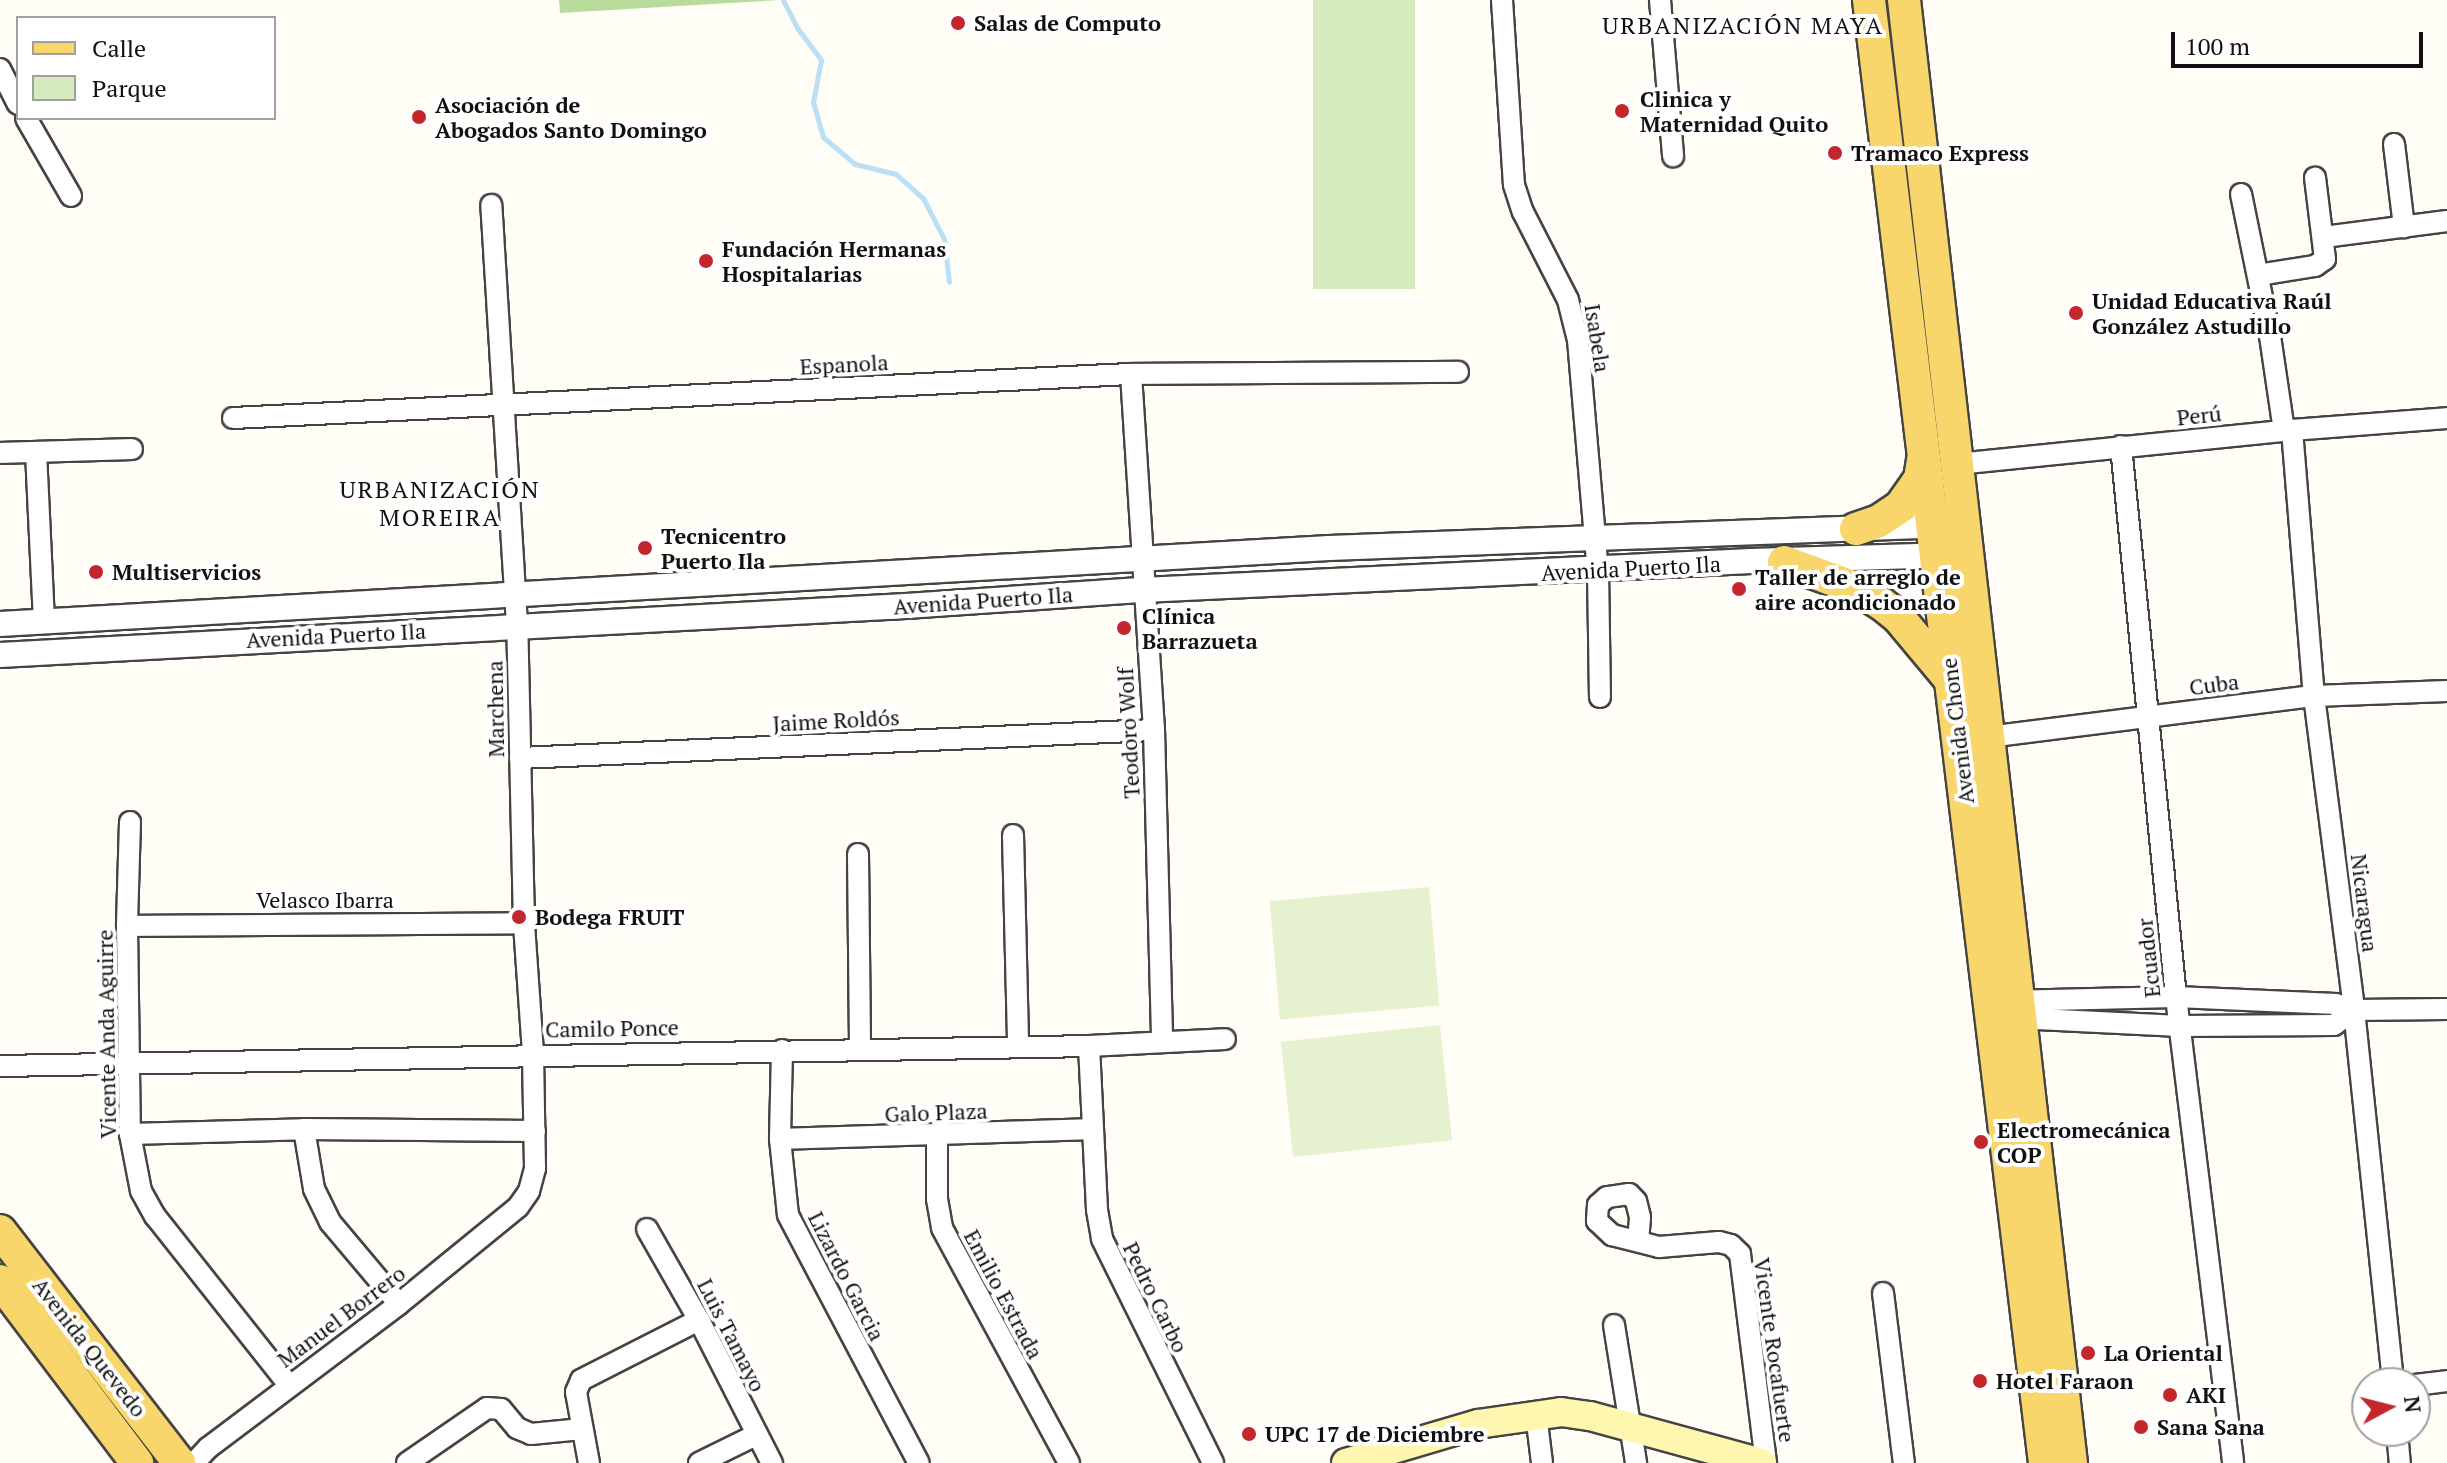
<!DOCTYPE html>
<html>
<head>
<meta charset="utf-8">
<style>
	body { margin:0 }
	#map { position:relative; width:2447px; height:1463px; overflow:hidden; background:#fffdf5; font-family:"PT Serif",serif }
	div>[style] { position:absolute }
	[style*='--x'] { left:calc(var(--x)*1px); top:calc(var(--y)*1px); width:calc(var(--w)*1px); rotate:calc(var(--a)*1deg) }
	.green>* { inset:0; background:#d5ebbd; transform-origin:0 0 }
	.forest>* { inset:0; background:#b9dc9c }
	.pitch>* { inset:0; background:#e6f2cf; transform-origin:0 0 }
	.stream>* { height:5px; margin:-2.5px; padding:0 2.5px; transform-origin:2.5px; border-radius:2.5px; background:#b9e0f7 }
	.roads { filter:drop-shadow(2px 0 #444) drop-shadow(-2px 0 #444) drop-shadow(0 2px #444) drop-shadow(0 -2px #444) }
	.minor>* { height:20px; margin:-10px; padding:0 10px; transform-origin:10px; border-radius:10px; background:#fff }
	.tertiary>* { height:24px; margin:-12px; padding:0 12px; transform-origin:12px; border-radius:12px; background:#fff }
	.secondary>* { height:28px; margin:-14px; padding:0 14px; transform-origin:14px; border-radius:14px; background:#fff6b0 }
	.primary>* { height:32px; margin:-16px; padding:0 16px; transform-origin:16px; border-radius:16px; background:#f9d66b }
	.dots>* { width:22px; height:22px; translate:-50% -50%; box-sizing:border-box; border:4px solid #fff; border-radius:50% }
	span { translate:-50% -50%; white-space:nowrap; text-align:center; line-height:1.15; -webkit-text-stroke:8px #fff; paint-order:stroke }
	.poi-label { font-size:22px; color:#111; font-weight:700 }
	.left { translate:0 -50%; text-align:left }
	.street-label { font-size:22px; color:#111 }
	.neighbourhood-label { font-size:24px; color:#111; letter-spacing:2px }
	.legend { position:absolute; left:16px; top:16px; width:260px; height:104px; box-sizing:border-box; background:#fff; border:2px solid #a0a0a0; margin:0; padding:10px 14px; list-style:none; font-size:24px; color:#111 }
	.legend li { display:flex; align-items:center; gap:16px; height:40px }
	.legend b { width:40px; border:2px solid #a0a0a0 }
	.north { position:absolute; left:2351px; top:1367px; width:80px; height:80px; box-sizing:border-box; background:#fff; border:2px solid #a0a0a0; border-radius:50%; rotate:83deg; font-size:22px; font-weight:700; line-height:32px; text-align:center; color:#111 }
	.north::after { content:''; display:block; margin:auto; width:28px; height:36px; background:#c4262e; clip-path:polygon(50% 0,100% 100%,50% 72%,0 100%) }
	.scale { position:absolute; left:2171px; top:32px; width:252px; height:36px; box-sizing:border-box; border:4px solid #111; border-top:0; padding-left:10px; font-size:24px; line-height:28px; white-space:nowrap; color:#111; -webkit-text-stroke:6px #fff; paint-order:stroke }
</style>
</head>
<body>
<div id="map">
	<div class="green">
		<div style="left:1313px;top:0;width:102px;height:289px"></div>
	</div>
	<div class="forest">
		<div style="clip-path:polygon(559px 0,780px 0,560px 13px)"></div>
	</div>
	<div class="pitch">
		<div style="left:1429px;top:887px;width:119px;height:160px;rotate:85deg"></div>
		<div style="left:1440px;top:1025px;width:116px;height:160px;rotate:84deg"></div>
	</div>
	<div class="stream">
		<div style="--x:783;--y:0;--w:33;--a:63"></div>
		<div style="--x:798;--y:29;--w:39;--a:53"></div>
		<div style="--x:821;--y:60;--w:43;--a:100.8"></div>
		<div style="--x:813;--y:102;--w:36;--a:74"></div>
		<div style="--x:823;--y:137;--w:42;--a:40.2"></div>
		<div style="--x:855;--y:164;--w:42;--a:13.7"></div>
		<div style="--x:896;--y:174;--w:36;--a:42"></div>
		<div style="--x:923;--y:198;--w:46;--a:62.9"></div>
		<div style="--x:944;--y:239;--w:43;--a:83.4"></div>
	</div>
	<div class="roads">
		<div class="minor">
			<div style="--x:1502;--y:0;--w:185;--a:86.3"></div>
			<div style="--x:1514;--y:185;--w:28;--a:72"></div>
			<div style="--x:1523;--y:212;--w:99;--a:62.9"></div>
			<div style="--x:1568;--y:300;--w:41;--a:76"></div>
			<div style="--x:1578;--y:340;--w:232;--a:85.1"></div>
			<div style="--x:1598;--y:571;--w:126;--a:89.1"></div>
			<div style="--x:1660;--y:0;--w:157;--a:85.2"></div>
			<div style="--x:0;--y:69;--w:39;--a:63"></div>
			<div style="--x:26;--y:118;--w:90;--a:60"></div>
			<div style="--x:2394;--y:144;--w:84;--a:83.1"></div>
			<div style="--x:2241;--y:194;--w:145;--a:78.5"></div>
			<div style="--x:2270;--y:336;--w:96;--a:81.6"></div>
			<div style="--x:2324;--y:237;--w:124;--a:-7.4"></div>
			<div style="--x:2258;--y:275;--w:58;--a:-9"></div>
			<div style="--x:2315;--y:266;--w:12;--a:-35"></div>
			<div style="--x:2325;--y:259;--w:82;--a:-97"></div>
			<div style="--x:1131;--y:374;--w:357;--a:86.3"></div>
			<div style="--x:1154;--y:730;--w:311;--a:88.5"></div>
			<div style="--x:233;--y:418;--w:899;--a:-2.81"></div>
			<div style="--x:1131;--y:374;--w:327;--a:-0.4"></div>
			<div style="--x:2292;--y:430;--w:267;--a:85.3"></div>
			<div style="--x:2314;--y:696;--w:317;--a:82.7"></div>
			<div style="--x:2354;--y:1010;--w:375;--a:84"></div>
			<div style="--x:2121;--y:446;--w:554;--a:84.3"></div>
			<div style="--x:2176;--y:997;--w:469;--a:83"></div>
			<div style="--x:36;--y:452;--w:169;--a:87.3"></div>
			<div style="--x:0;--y:453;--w:132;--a:-1.7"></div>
			<div style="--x:1957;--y:464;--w:337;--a:-5.8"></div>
			<div style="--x:2292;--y:430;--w:155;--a:-4.4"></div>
			<div style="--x:1988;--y:737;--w:329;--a:-7.2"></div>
			<div style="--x:2314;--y:696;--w:133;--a:-2.2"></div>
			<div style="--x:520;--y:758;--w:635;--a:-2.53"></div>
			<div style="--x:130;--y:822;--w:104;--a:91.7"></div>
			<div style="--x:127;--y:926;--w:208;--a:89.2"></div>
			<div style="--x:130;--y:1134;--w:58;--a:79.1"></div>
			<div style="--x:141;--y:1191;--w:29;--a:61"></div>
			<div style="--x:155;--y:1216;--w:216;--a:51.6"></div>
			<div style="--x:1013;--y:835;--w:212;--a:88.6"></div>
			<div style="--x:858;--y:854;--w:195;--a:89.4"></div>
			<div style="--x:127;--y:926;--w:397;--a:-0.4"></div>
			<div style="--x:2008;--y:1001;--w:168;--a:-1.4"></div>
			<div style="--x:2176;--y:997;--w:160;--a:2.5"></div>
			<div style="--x:2336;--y:1004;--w:19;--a:18"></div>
			<div style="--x:2354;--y:1010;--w:93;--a:-0.6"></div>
			<div style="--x:2011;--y:1023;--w:26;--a:-9"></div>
			<div style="--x:2037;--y:1019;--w:143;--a:2.8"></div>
			<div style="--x:2180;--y:1026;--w:154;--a:-0.4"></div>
			<div style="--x:2334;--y:1025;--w:25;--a:-37"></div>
			<div style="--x:1089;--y:1046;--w:164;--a:87.2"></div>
			<div style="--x:1097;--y:1210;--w:29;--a:80"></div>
			<div style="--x:1102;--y:1239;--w:250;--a:63.6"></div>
			<div style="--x:782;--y:1050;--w:89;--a:91.3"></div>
			<div style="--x:780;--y:1139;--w:76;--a:84"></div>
			<div style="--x:788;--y:1215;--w:280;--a:62.2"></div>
			<div style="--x:0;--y:1066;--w:1089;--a:-1.05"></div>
			<div style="--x:1089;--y:1046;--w:136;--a:-2.9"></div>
			<div style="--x:304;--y:1129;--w:61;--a:80.5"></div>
			<div style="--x:314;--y:1189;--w:37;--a:64"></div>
			<div style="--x:330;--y:1222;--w:107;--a:49.9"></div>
			<div style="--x:130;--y:1134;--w:174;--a:-1.6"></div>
			<div style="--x:304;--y:1129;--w:231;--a:0.5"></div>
			<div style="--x:937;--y:1137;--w:62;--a:90"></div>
			<div style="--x:937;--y:1199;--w:29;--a:80"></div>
			<div style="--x:942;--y:1228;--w:267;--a:61.6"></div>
			<div style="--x:780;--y:1139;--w:313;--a:-1.8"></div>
			<div style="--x:647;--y:1229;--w:105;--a:60.3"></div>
			<div style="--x:699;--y:1320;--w:161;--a:63"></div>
			<div style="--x:1638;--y:1241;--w:24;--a:-85"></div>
			<div style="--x:1640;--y:1217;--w:16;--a:-104"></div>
			<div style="--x:1636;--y:1201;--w:10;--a:-135"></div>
			<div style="--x:1629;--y:1194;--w:22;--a:172"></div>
			<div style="--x:1607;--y:1197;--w:12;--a:138"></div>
			<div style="--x:1598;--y:1205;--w:16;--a:94"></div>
			<div style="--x:1597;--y:1221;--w:21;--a:43"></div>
			<div style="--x:1612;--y:1235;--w:49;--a:14.3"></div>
			<div style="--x:1659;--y:1247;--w:60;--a:-4.8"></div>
			<div style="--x:1719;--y:1242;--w:12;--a:14"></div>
			<div style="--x:1731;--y:1245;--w:13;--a:45"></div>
			<div style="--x:1740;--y:1254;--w:211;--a:82.9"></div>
			<div style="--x:1883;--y:1293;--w:171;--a:83"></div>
			<div style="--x:1614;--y:1325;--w:140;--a:80.9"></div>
			<div style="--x:2415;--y:1385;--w:32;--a:-7"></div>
			<div style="--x:1536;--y:1414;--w:49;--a:83"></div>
			<div style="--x:2397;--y:1431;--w:32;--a:85"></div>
			<div style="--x:194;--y:1463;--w:21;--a:-47"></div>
			<div style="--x:208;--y:1448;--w:239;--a:-37"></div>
			<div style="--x:399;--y:1304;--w:154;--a:-39.2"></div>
			<div style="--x:518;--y:1207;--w:19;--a:-55"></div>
			<div style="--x:529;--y:1191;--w:24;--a:-75"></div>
			<div style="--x:535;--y:1168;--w:115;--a:-91"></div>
			<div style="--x:533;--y:1053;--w:130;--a:-94"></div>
			<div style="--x:524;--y:923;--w:298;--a:-91.3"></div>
			<div style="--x:517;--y:625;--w:421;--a:-93.5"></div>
			<div style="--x:407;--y:1463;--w:97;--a:-34.5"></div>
			<div style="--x:487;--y:1408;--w:14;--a:4"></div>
			<div style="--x:501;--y:1409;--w:25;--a:50"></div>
			<div style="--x:517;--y:1428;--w:15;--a:23"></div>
			<div style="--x:531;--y:1434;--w:51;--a:-5.6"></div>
			<div style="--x:589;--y:1463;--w:72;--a:-100.4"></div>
			<div style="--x:576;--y:1392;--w:13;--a:-67"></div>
			<div style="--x:581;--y:1380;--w:132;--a:-27"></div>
			<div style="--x:699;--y:1463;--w:64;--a:-26.2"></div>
		</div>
		<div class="tertiary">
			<div style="--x:0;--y:624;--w:1331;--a:-3.27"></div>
			<div style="--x:1329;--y:548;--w:618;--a:-2.13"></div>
			<div style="--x:0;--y:655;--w:907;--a:-3.1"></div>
			<div style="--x:906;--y:606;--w:238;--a:-3.9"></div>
			<div style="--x:1143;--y:590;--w:609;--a:-2.73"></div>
			<div style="--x:1751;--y:561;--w:200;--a:-1.7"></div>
		</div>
		<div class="secondary">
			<div style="--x:1346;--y:1463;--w:138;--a:-16.5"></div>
			<div style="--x:1478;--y:1424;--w:84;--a:-8.2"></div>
			<div style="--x:1561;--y:1412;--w:29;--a:8"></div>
			<div style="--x:1590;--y:1416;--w:178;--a:15.3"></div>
		</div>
		<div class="primary">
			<div style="--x:1869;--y:0;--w:1474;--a:83.14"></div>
			<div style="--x:1904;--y:0;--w:1473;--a:83.49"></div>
			<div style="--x:1856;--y:529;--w:24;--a:-19"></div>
			<div style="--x:1879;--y:521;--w:27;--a:-34"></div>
			<div style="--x:1901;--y:506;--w:33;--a:-55"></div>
			<div style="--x:1920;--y:479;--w:18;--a:-81"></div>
			<div style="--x:1784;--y:562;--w:77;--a:19.9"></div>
			<div style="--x:1856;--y:588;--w:31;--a:32"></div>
			<div style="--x:1882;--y:604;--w:22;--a:39"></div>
			<div style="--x:1899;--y:618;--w:80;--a:50.1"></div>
			<div style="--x:0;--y:1231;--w:293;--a:52.3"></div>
			<div style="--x:0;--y:1281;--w:228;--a:53"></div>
		</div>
	</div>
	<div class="dots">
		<div style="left:958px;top:23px;background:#c4262e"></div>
		<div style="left:1622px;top:111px;background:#c4262e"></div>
		<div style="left:419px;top:117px;background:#c4262e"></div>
		<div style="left:1835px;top:153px;background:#c4262e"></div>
		<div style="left:706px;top:261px;background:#c4262e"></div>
		<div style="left:2076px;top:313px;background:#c4262e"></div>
		<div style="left:645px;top:548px;background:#c4262e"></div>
		<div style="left:96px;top:572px;background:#c4262e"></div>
		<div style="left:1739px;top:589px;background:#c4262e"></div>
		<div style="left:1124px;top:628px;background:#c4262e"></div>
		<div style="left:519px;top:917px;background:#c4262e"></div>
		<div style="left:1981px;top:1142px;background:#c4262e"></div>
		<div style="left:2088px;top:1353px;background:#c4262e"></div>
		<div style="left:1980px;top:1381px;background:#c4262e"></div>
		<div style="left:2170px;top:1395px;background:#c4262e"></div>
		<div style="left:2141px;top:1427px;background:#c4262e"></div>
		<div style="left:1249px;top:1434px;background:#c4262e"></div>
	</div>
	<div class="poi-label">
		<span class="left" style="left:974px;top:23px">Salas de Computo</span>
		<span class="left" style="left:1640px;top:111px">Clinica y<br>Maternidad Quito</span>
		<span class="left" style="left:435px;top:117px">Asociación de<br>Abogados Santo Domingo</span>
		<span class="left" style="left:1851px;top:153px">Tramaco Express</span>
		<span class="left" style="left:722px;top:261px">Fundación Hermanas<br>Hospitalarias</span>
		<span class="left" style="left:2092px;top:313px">Unidad Educativa Raúl<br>González Astudillo</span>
		<span class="left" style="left:661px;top:548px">Tecnicentro<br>Puerto Ila</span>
		<span class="left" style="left:112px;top:572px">Multiservicios</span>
		<span class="left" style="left:1755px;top:589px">Taller de arreglo de<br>aire acondicionado</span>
		<span class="left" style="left:1142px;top:628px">Clínica<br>Barrazueta</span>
		<span class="left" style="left:535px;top:917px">Bodega FRUIT</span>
		<span class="left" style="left:1997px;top:1142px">Electromecánica<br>COP</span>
		<span class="left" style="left:2104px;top:1353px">La Oriental</span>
		<span class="left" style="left:1996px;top:1381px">Hotel Faraon</span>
		<span class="left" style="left:2186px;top:1395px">AKI</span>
		<span class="left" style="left:2157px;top:1427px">Sana Sana</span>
		<span class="left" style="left:1265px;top:1434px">UPC 17 de Diciembre</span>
	</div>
	<div class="street-label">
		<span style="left:1598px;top:338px;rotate:81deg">Isabela</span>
		<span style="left:844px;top:364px;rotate:-3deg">Espanola</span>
		<span style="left:2199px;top:415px;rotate:-6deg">Perú</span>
		<span style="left:1631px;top:568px;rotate:-3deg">Avenida Puerto Ila</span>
		<span style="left:983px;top:600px;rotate:-4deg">Avenida Puerto Ila</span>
		<span style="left:336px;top:635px;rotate:-3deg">Avenida Puerto Ila</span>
		<span style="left:2214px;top:684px;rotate:-7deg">Cuba</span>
		<span style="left:495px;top:709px;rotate:-91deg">Marchena</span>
		<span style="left:836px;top:720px;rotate:-3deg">Jaime Roldós</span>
		<span style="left:1957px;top:731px;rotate:-97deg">Avenida Chone</span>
		<span style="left:1128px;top:733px;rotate:-93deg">Teodoro Wolf</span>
		<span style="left:325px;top:900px">Velasco Ibarra</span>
		<span style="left:2365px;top:903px;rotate:83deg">Nicaragua</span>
		<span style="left:2148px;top:958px;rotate:-96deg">Ecuador</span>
		<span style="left:612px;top:1028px;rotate:-1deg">Camilo Ponce</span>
		<span style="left:106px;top:1034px;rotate:-91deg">Vicente Anda Aguirre</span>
		<span style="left:936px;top:1112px;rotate:-2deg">Galo Plaza</span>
		<span style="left:847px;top:1276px;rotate:63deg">Lizardo Garcia</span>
		<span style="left:1004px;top:1294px;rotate:62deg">Emilio Estrada</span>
		<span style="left:1156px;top:1297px;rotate:64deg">Pedro Carbo</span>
		<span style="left:341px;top:1316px;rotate:-37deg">Manuel Borrero</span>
		<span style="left:732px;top:1335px;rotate:63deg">Luis Tamayo</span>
		<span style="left:90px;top:1347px;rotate:52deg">Avenida Quevedo</span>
		<span style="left:1775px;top:1350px;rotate:82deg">Vicente Rocafuerte</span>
	</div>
	<div class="neighbourhood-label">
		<span style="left:1743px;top:26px">URBANIZACIÓN MAYA</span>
		<span style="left:440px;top:504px">URBANIZACIÓN<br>MOREIRA</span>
	</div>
	<ul class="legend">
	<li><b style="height:10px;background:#f9d66b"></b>Calle</li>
	<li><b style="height:22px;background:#d5ebbd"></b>Parque</li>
	</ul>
	<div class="north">N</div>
	<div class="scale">100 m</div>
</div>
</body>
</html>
